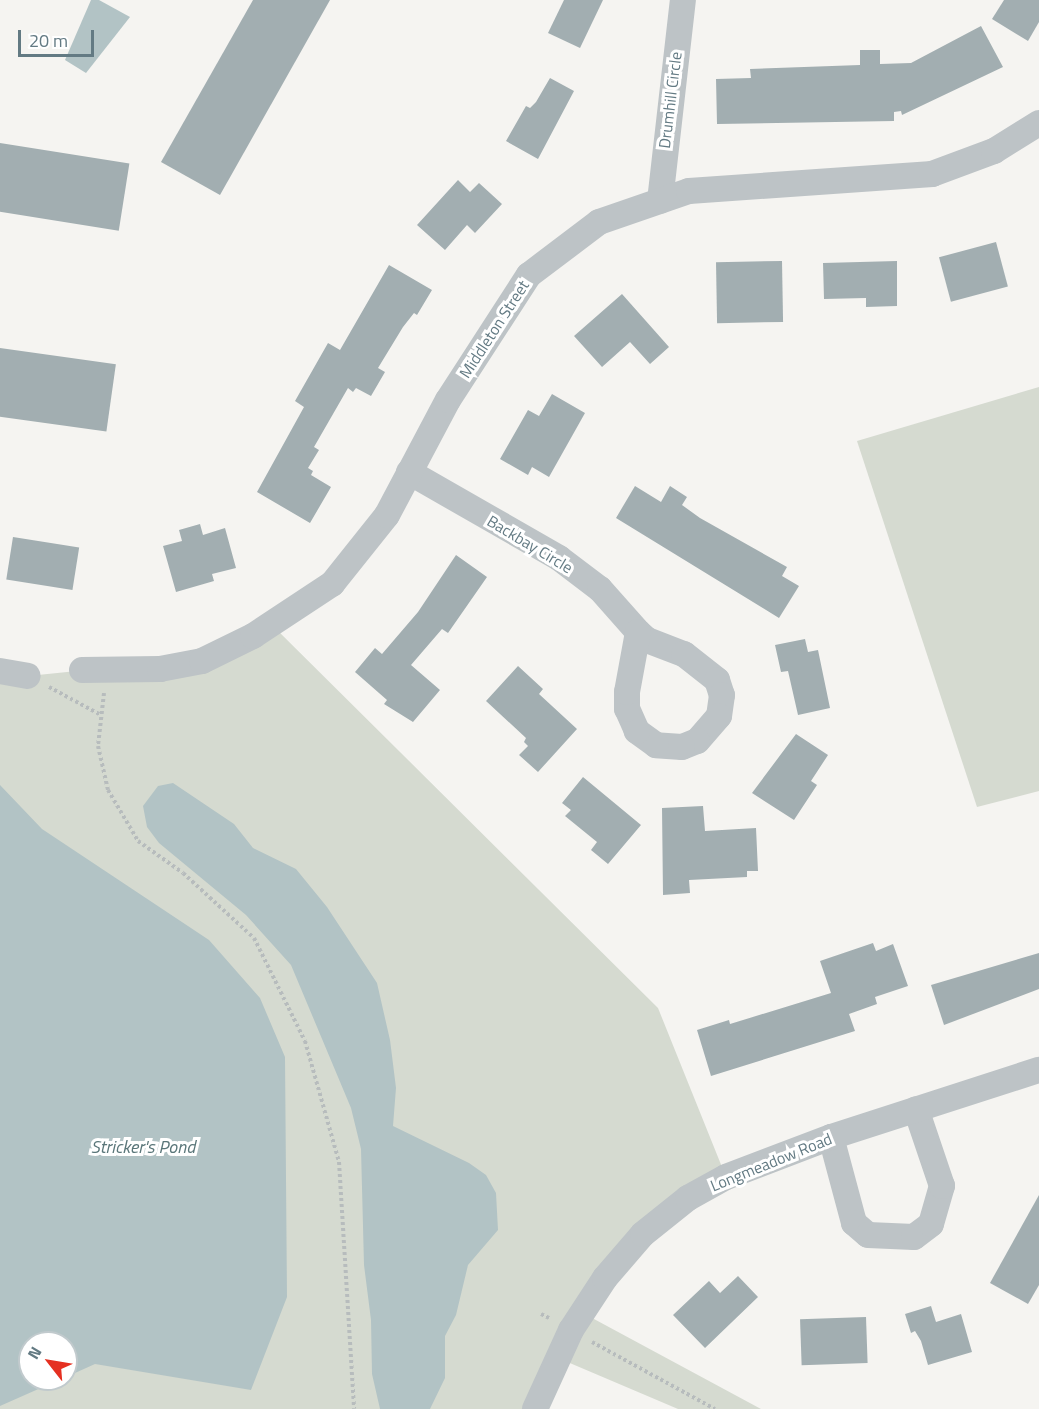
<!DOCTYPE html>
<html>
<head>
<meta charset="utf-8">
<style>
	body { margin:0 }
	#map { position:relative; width:1039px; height:1409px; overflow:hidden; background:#f5f4f1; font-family:"Titillium Web",sans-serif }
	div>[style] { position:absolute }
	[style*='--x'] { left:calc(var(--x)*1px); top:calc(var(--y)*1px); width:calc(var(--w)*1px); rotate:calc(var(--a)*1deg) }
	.green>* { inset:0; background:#d5dad0 }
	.water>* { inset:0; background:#b2c3c5 }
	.building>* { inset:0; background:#a2aeb1; transform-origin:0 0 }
	.path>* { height:4px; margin-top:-2px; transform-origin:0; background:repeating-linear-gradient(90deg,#b7bcbd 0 3px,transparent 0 6px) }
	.street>* { height:26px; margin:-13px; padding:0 13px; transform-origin:13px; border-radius:13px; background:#bdc3c6 }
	span { translate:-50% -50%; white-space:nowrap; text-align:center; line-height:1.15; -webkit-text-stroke:6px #fff; paint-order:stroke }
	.street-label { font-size:16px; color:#637a83 }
	.water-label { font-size:18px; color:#5a7679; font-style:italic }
	.north { position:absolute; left:18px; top:1331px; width:60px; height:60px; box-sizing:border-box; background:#fff; border:2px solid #c1cacd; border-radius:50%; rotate:301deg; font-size:16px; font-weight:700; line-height:24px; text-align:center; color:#637a83 }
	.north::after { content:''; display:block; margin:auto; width:21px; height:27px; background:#e53021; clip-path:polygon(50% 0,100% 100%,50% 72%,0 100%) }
	.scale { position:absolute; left:18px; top:30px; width:76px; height:27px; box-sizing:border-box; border:3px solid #637a83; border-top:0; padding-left:8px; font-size:18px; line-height:21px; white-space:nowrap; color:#637a83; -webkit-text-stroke:4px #fff; paint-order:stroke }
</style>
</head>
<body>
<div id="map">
	<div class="green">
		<div style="clip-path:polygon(1039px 387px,1039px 791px,977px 807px,857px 441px)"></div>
		<div style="clip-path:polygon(evenodd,271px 624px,658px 1008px,726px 1177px,688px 1198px,581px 1312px,761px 1409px,678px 1409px,558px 1358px,535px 1409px,0 1409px,0 671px,28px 676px,106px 668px,160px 669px,271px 624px,30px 1343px,66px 1343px,66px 1379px,30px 1379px,30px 1343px)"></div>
	</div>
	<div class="water">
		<div style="clip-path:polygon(91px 0,99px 0,130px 17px,86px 73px,65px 60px)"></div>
		<div style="clip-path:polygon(173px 783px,234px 824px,253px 848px,296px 869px,327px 907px,377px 983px,390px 1040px,396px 1088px,393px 1126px,469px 1163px,486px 1175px,496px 1193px,498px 1230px,468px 1265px,456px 1315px,445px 1336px,445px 1378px,430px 1409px,380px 1409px,372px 1374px,371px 1320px,364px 1265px,361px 1149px,351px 1108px,291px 965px,246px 915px,159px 843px,147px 827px,143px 806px,158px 786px)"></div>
		<div style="clip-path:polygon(0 785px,42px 829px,209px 940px,260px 998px,285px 1057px,287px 1297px,251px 1390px,95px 1364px,66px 1377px,66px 1343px,30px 1343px,30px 1379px,61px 1379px,0 1406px)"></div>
	</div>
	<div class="building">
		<div style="clip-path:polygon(253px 0,330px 0,220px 195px,161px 162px)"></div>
		<div style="clip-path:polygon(564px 0,603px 0,580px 48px,548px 33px)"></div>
		<div style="clip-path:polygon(1004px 0,1039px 0,1039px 22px,1028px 41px,992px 19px)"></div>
		<div style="clip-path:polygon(981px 26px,1003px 67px,902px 115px,901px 111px,894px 112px,894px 121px,717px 124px,716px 79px,751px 78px,750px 69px,860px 65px,860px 50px,880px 50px,880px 64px,911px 63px)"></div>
		<div style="clip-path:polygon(550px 78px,574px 91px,538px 159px,506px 141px,526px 106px,530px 108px,536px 102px)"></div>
		<div style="left:0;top:143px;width:131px;height:68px;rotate:9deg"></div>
		<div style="clip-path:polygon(458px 180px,470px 192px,479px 183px,502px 204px,475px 233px,467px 225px,445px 250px,417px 225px)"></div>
		<div style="left:996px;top:242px;width:46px;height:59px;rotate:75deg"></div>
		<div style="left:782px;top:261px;width:61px;height:66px;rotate:89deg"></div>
		<div style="clip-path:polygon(897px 261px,897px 306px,866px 307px,866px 298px,824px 299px,823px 263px)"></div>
		<div style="clip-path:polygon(389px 265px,432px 290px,417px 315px,414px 313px,403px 327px,378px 368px,385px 372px,371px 396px,356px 388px,353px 392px,348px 388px,314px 447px,319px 450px,308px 468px,313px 471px,311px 475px,331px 487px,310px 523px,257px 492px,304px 407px,295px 401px,328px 343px,340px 350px)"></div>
		<div style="clip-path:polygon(622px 294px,669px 347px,650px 364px,630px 342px,602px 367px,574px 336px)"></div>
		<div style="left:0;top:348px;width:117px;height:68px;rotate:8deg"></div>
		<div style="clip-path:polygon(552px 394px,585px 413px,549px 477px,532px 467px,528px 475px,500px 459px,528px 410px,539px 416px)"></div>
		<div style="clip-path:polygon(635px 486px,661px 502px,670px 486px,687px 497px,682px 505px,700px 518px,787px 567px,782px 576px,799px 586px,779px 618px,616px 518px)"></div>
		<div style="clip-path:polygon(200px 524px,203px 535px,225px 528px,236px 568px,212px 574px,214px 581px,176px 592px,163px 546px,182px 541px,179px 530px)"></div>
		<div style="left:13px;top:537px;width:67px;height:43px;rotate:9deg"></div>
		<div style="clip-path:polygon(456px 555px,487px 577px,448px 633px,442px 629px,411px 665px,440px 690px,413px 722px,384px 704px,387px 700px,355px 672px,375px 648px,382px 654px,418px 612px)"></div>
		<div style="clip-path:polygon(805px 639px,808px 652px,818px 650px,830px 708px,798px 715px,788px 671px,781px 672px,775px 645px)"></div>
		<div style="clip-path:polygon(518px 666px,543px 689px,539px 694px,577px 729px,538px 772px,519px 755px,528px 746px,524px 742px,526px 738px,486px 701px)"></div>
		<div style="clip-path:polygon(796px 734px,828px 755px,811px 781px,817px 785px,794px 820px,752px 793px)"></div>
		<div style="clip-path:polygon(583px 777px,641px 825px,608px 864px,591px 850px,597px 842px,565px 816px,571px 810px,562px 803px)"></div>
		<div style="clip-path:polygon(703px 806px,705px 831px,756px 828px,758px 871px,747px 871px,747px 877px,689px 880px,690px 893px,663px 895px,662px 808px)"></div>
		<div style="clip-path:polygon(873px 943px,876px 951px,893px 944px,908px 986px,875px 997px,877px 1004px,849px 1014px,855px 1031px,711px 1076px,697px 1030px,729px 1020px,730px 1024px,831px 993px,820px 961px)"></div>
		<div style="clip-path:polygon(1039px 953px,1039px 989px,944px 1025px,931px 985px)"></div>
		<div style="clip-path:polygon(1039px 1195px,1039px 1285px,1028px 1304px,990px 1283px)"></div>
		<div style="clip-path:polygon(738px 1276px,758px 1297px,705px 1348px,673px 1315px,709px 1281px,720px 1293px)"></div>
		<div style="clip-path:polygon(931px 1306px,936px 1322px,961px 1314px,972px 1352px,928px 1365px,921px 1341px,915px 1331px,911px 1333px,905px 1314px)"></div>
		<div style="left:866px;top:1317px;width:46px;height:66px;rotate:88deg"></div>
	</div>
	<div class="path">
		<div style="--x:49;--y:687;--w:59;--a:28.3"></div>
		<div style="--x:104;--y:693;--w:53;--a:96.5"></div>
		<div style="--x:98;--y:746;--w:45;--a:77.2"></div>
		<div style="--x:108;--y:790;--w:59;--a:59.5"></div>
		<div style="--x:138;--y:841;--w:55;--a:35.4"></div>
		<div style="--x:183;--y:873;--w:96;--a:42.5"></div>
		<div style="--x:254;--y:938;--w:115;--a:63.7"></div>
		<div style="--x:305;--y:1041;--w:126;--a:74.3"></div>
		<div style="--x:339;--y:1162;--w:247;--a:86.5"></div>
		<div style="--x:541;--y:1314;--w:9;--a:27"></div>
		<div style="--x:592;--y:1342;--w:140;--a:28.6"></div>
	</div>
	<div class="street">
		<div style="--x:660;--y:201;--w:202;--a:-83.5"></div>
		<div style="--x:409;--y:472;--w:173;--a:29.8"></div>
		<div style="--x:559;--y:558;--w:51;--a:37.1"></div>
		<div style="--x:600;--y:589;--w:57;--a:48.5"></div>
		<div style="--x:638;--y:632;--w:12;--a:42"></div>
		<div style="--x:647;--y:640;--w:40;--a:21"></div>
		<div style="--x:684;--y:654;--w:42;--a:38.2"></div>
		<div style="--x:717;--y:680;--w:16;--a:72"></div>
		<div style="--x:722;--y:695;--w:21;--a:98"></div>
		<div style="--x:719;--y:716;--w:33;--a:131"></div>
		<div style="--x:697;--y:741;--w:16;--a:158"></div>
		<div style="--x:682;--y:747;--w:26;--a:-176"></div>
		<div style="--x:656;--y:745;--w:24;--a:-144"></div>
		<div style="--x:637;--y:731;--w:24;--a:-114"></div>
		<div style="--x:627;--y:709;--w:17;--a:-90"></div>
		<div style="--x:627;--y:692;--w:61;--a:-79.6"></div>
		<div style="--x:82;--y:670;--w:78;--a:-0.7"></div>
		<div style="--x:160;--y:669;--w:43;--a:-10.8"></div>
		<div style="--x:202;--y:661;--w:57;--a:-26.1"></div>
		<div style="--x:253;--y:636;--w:95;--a:-33.4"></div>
		<div style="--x:332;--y:584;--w:88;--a:-51.4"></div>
		<div style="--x:387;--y:515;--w:130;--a:-62.1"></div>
		<div style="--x:448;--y:400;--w:149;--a:-57.1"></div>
		<div style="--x:529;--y:275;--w:88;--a:-37.1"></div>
		<div style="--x:599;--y:222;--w:95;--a:-19"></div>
		<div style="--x:689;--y:191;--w:244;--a:-4"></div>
		<div style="--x:932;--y:174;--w:66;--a:-20.4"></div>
		<div style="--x:994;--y:151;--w:53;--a:-31.9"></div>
		<div style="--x:0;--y:671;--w:28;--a:10"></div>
		<div style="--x:831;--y:1137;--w:89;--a:75"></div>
		<div style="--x:854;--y:1223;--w:18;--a:41"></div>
		<div style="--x:868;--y:1235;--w:46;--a:2.5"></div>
		<div style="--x:914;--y:1237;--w:21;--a:-37"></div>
		<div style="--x:931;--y:1224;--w:40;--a:-74"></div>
		<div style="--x:942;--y:1186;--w:81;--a:-108.7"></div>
		<div style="--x:535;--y:1409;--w:87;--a:-65.5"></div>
		<div style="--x:571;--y:1330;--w:62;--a:-56.8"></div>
		<div style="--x:605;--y:1278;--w:58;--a:-49.2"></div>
		<div style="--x:643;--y:1234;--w:58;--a:-38.7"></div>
		<div style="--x:688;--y:1198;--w:43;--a:-28.9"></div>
		<div style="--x:726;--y:1177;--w:112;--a:-20.9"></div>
		<div style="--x:831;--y:1137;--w:219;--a:-17.9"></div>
	</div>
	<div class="street-label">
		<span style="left:670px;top:100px;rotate:-83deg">Drumhill Circle</span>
		<span style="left:494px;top:329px;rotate:-57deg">Middleton Street</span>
		<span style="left:530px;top:544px;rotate:31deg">Backbay Circle</span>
		<span style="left:771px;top:1162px;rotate:-22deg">Longmeadow Road</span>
	</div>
	<div class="water-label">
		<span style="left:143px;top:1147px">Stricker's Pond</span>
	</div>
	<div class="north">N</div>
	<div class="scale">20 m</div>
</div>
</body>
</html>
